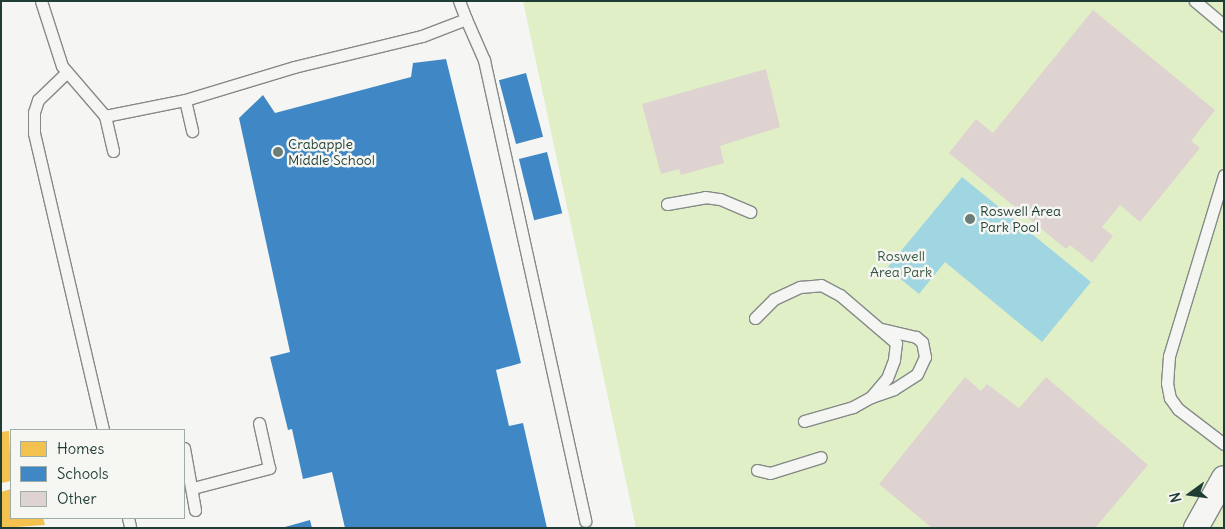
<!DOCTYPE html>
<html>
<head>
<meta charset="utf-8">
<style>
	body { margin:0 }
	#map { position:relative; width:1225px; height:529px; overflow:hidden; background:#f5f5f3; font-family:Delius,sans-serif }
	div>[style] { position:absolute }
	[style*='--x'] { left:calc(var(--x)*1px); top:calc(var(--y)*1px); width:calc(var(--w)*1px); rotate:calc(var(--a)*1deg) }
	.green>* { inset:0; background:#e0efc6 }
	.water>* { inset:0; background:#a0d6e1 }
	.homes>* { inset:0; background:#f2c14e }
	.schools>* { inset:0; background:#3f88c5; transform-origin:0 0 }
	.building>* { inset:0; background:#ded3d1 }
	.roads { filter:drop-shadow(1px 0 #858a88) drop-shadow(-1px 0 #858a88) drop-shadow(0 1px #858a88) drop-shadow(0 -1px #858a88) }
	.lane>* { height:11px; margin:-5.5px; padding:0 5.5px; transform-origin:5.5px; border-radius:5.5px; background:#f5f5f3 }
	.street>* { height:24px; margin:-12px; padding:0 12px; transform-origin:12px; border-radius:12px; background:#f5f5f3 }
	.dots>* { width:14px; height:14px; translate:-50% -50%; box-sizing:border-box; border:2px solid #f6f6f2; border-radius:50% }
	span { translate:-50% -50%; white-space:nowrap; text-align:center; line-height:1.15; -webkit-text-stroke:5px #f6f6f2; paint-order:stroke }
	.poi-label { font-size:14px; color:#1f3d34 }
	.left { translate:0 -50%; text-align:left }
	.park-label { font-size:14px; color:#395744 }
	.frame { position:absolute; inset:0; border:2px solid #1f3d34; pointer-events:none }
	.legend { position:absolute; left:10px; top:429px; width:175px; height:90px; box-sizing:border-box; background:#f6f6f2; border:1px solid #a0aca6; margin:0; padding:6px 9px; list-style:none; font-size:15px; color:#1f3d34 }
	.legend li { display:flex; align-items:center; gap:10px; height:25px }
	.legend b { width:25px; border:1px solid #a0aca6 }
	.north { position:absolute; left:1165px; top:469px; width:50px; height:50px; -webkit-text-stroke:4px #f6f6f2; paint-order:stroke; rotate:256deg; font-size:14px; font-weight:700; line-height:20px; text-align:center; color:#1f3d34 }
	.north::after { content:''; display:block; margin:auto; width:18px; height:22px; background:#1f3d34; clip-path:polygon(50% 0,100% 100%,50% 72%,0 100%) }
</style>
</head>
<body>
<div id="map">
	<div class="green">
		<div style="clip-path:polygon(523px 1px,1224px 1px,1224px 528px,636px 528px)"></div>
	</div>
	<div class="water">
		<div style="clip-path:polygon(962px 177px,1091px 282px,1042px 342px,945px 262px,919px 294px,887px 268px)"></div>
	</div>
	<div class="homes">
		<div style="clip-path:polygon(9px 431px,11px 481px,1px 483px,1px 432px)"></div>
		<div style="clip-path:polygon(11px 489px,11px 518px,43px 518px,45px 525px,1px 528px,1px 492px)"></div>
	</div>
	<div class="schools">
		<div style="clip-path:polygon(446px 59px,521px 363px,496px 370px,509px 426px,523px 423px,547px 528px,345px 528px,332px 472px,303px 479px,292px 429px,288px 430px,270px 357px,290px 352px,239px 118px,263px 95px,275px 113px,411px 77px,413px 63px)"></div>
		<div style="left:526px;top:73px;width:66px;height:28px;rotate:75deg"></div>
		<div style="left:547px;top:152px;width:63px;height:29px;rotate:76deg"></div>
		<div style="clip-path:polygon(310px 520px,312px 528px,285px 528px,285px 527px)"></div>
	</div>
	<div class="building">
		<div style="clip-path:polygon(1093px 10px,1215px 110px,1191px 141px,1200px 148px,1140px 222px,1120px 205px,1102px 227px,1113px 236px,1092px 263px,1070px 245px,1066px 249px,949px 153px,976px 119px,993px 133px)"></div>
		<div style="clip-path:polygon(766px 69px,780px 127px,720px 146px,724px 163px,681px 175px,679px 169px,661px 174px,642px 104px)"></div>
		<div style="clip-path:polygon(965px 377px,981px 391px,987px 384px,1019px 408px,1046px 377px,1148px 465px,1095px 528px,932px 528px,879px 484px)"></div>
	</div>
	<div class="roads">
		<div class="lane">
			<div style="--x:41;--y:1;--w:68;--a:72.1"></div>
			<div style="--x:62;--y:66;--w:66;--a:49.3"></div>
			<div style="--x:105;--y:116;--w:36;--a:77"></div>
			<div style="--x:1195;--y:1;--w:38;--a:40"></div>
			<div style="--x:466;--y:19;--w:45;--a:66.3"></div>
			<div style="--x:484;--y:60;--w:472;--a:77.6"></div>
			<div style="--x:67;--y:72;--w:40;--a:136"></div>
			<div style="--x:38;--y:100;--w:13;--a:108"></div>
			<div style="--x:34;--y:112;--w:21;--a:90"></div>
			<div style="--x:34;--y:133;--w:305;--a:76.9"></div>
			<div style="--x:185;--y:100;--w:32;--a:77"></div>
			<div style="--x:105;--y:116;--w:82;--a:-11.3"></div>
			<div style="--x:185;--y:100;--w:114;--a:-16.8"></div>
			<div style="--x:294;--y:67;--w:132;--a:-13.6"></div>
			<div style="--x:422;--y:36;--w:47;--a:-21.1"></div>
			<div style="--x:466;--y:19;--w:19;--a:-111"></div>
			<div style="--x:1224;--y:175;--w:189;--a:106.9"></div>
			<div style="--x:1169;--y:356;--w:27;--a:94"></div>
			<div style="--x:1167;--y:383;--w:15;--a:79"></div>
			<div style="--x:1170;--y:398;--w:14;--a:54"></div>
			<div style="--x:1178;--y:409;--w:58;--a:37.3"></div>
			<div style="--x:667;--y:204;--w:39;--a:-10"></div>
			<div style="--x:705;--y:197;--w:15;--a:8"></div>
			<div style="--x:720;--y:199;--w:33;--a:23"></div>
			<div style="--x:755;--y:318;--w:27;--a:-45"></div>
			<div style="--x:774;--y:299;--w:29;--a:-25"></div>
			<div style="--x:800;--y:287;--w:21;--a:-5"></div>
			<div style="--x:821;--y:285;--w:21;--a:28"></div>
			<div style="--x:840;--y:295;--w:74;--a:40.6"></div>
			<div style="--x:896;--y:343;--w:17;--a:97"></div>
			<div style="--x:894;--y:360;--w:19;--a:111"></div>
			<div style="--x:887;--y:378;--w:25;--a:130"></div>
			<div style="--x:871;--y:397;--w:21;--a:151"></div>
			<div style="--x:853;--y:407;--w:51;--a:164.1"></div>
			<div style="--x:871;--y:397;--w:24;--a:-19"></div>
			<div style="--x:894;--y:389;--w:27;--a:-33"></div>
			<div style="--x:917;--y:374;--w:19;--a:-65"></div>
			<div style="--x:925;--y:357;--w:15;--a:-101"></div>
			<div style="--x:922;--y:342;--w:8;--a:-140"></div>
			<div style="--x:916;--y:337;--w:35;--a:-167"></div>
			<div style="--x:184;--y:448;--w:63;--a:79.9"></div>
			<div style="--x:757;--y:470;--w:13;--a:13"></div>
			<div style="--x:770;--y:473;--w:53;--a:-17.4"></div>
			<div style="--x:193;--y:488;--w:79;--a:-14.7"></div>
			<div style="--x:269;--y:468;--w:46;--a:-102.5"></div>
			<div style="--x:128;--y:518;--w:8;--a:76"></div>
		</div>
		<div class="street">
			<div style="--x:1196;--y:528;--w:57;--a:-60.8"></div>
		</div>
	</div>
	<div class="dots">
		<div style="left:278px;top:152px;background:#6a7d77"></div>
		<div style="left:970px;top:219px;background:#6a7d77"></div>
	</div>
	<div class="poi-label">
		<span class="left" style="left:288px;top:152px">Crabapple<br>Middle School</span>
		<span class="left" style="left:980px;top:219px">Roswell Area<br>Park Pool</span>
	</div>
	<div class="park-label">
		<span style="left:901px;top:264px">Roswell<br>Area Park</span>
	</div>
	<div class="frame"></div>
	<ul class="legend">
	<li><b style="height:14px;background:#f2c14e"></b>Homes</li>
	<li><b style="height:14px;background:#3f88c5"></b>Schools</li>
	<li><b style="height:14px;background:#ded3d1"></b>Other</li>
	</ul>
	<div class="north">N</div>
</div>
</body>
</html>
